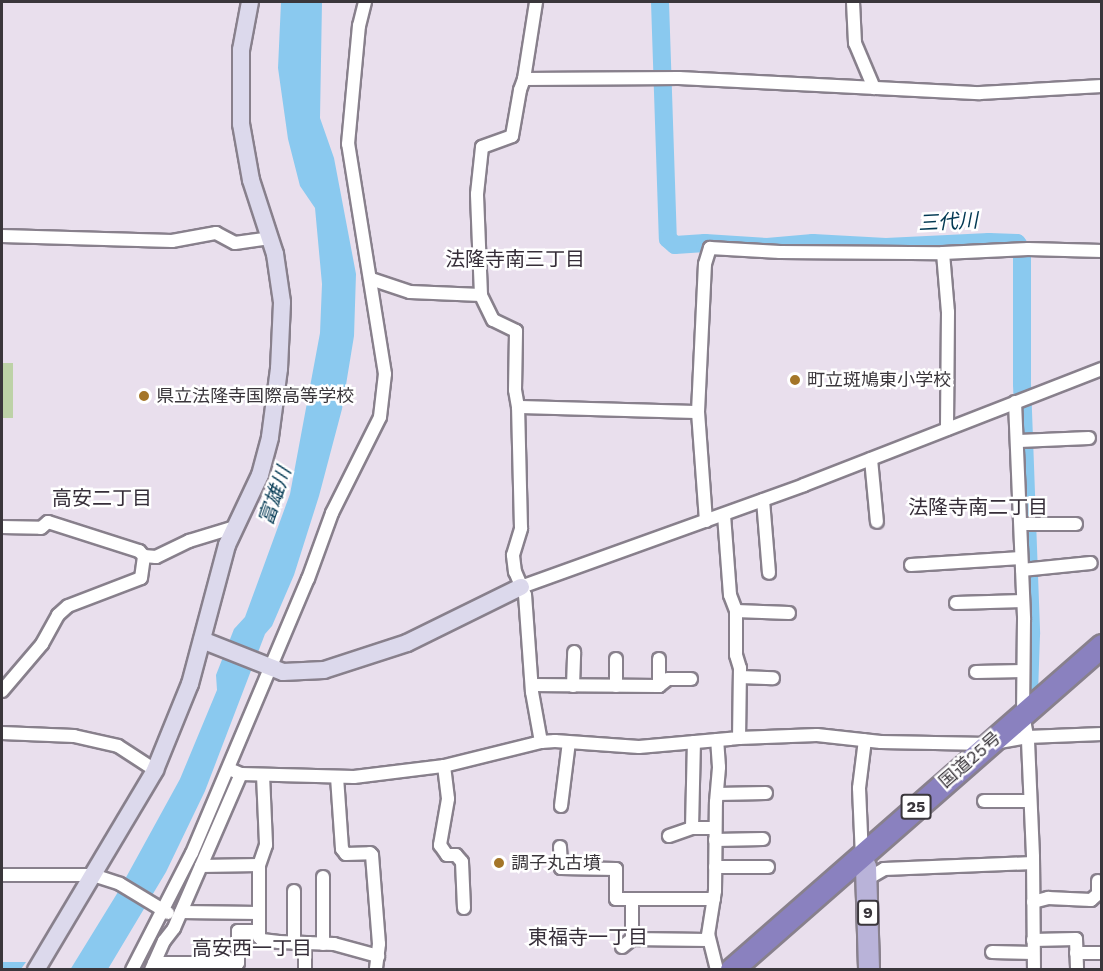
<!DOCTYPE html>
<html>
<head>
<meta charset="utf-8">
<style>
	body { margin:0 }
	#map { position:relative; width:1103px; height:971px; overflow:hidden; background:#e9dfed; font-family:"Work Sans","Noto Sans JP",sans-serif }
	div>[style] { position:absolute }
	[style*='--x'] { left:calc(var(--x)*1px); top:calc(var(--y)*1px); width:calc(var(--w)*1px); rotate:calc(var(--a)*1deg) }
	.green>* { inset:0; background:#bdd2a7; transform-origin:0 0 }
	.water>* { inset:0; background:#8ac9ef }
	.river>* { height:18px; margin:-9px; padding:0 9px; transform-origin:9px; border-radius:9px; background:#8ac9ef }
	.roads { filter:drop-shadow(2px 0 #88808c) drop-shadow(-2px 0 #88808c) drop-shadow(0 2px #88808c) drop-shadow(0 -2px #88808c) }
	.street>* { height:12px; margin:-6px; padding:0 6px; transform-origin:6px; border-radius:6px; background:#fff }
	.secondary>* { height:16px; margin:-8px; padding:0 8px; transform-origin:8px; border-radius:8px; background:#dcd9ec }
	.primary>* { height:20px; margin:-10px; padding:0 10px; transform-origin:10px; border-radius:10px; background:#b9b3d9 }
	.highway>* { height:22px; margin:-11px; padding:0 11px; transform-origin:11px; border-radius:11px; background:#8a81bf }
	.dots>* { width:16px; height:16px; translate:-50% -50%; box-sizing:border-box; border:3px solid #fff; border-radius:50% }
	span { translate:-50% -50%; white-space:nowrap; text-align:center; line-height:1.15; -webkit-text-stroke:5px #fff; paint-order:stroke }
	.shield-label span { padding:2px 4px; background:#fff; border:2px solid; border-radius:4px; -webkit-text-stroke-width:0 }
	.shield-label { font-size:16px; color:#3a363b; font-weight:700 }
	.poi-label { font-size:18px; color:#3a363b }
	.left { translate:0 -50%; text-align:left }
	.street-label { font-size:18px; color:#3a363b }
	.water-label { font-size:20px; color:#023852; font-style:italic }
	.neighbourhood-label { font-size:20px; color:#362e39 }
	.frame { position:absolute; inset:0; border:3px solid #3a363b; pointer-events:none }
</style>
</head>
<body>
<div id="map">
	<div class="green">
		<div style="left:2px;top:363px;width:11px;height:55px"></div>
	</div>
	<div class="water">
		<div style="clip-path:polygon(281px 2px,322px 2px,320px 118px,334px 158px,356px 274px,354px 336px,342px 409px,319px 496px,294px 575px,272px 626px,265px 634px,205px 791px,166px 872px,108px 969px,70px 970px,118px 892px,180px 779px,217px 690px,216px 675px,234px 629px,245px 617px,290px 494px,320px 333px,322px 284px,315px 208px,300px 186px,288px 139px,278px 68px)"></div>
		<div style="clip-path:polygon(2px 962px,26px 962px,21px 969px,2px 970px)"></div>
	</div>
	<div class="river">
		<div style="--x:660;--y:2;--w:237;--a:88.1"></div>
		<div style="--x:668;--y:239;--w:9;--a:41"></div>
		<div style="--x:675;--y:245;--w:30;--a:-4"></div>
		<div style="--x:705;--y:243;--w:62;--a:3.7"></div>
		<div style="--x:767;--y:247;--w:46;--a:-5"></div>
		<div style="--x:813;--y:243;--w:73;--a:3.1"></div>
		<div style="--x:886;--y:247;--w:103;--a:-2.8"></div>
		<div style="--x:989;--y:242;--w:28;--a:2"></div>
		<div style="--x:1017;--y:243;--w:9;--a:54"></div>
		<div style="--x:1022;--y:250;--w:134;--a:90"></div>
		<div style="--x:1022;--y:384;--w:250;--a:87.9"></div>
		<div style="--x:1031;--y:634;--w:59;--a:91.9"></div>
	</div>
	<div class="roads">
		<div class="street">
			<div style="--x:853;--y:2;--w:41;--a:87.2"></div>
			<div style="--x:855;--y:43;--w:49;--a:67.1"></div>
			<div style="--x:524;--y:79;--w:78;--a:-81.1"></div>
			<div style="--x:2;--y:236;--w:170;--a:1.7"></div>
			<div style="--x:172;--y:241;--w:45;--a:-10.3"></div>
			<div style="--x:216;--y:233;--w:21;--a:28"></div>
			<div style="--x:235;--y:243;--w:35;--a:-8"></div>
			<div style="--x:943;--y:253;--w:59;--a:85.2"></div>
			<div style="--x:948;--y:312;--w:117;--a:90.5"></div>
			<div style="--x:371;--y:279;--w:41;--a:18.4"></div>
			<div style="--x:410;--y:292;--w:71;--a:2.4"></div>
			<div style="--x:1015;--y:402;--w:218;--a:87.6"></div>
			<div style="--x:1024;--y:620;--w:95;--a:90.6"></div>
			<div style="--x:1023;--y:715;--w:26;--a:79"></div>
			<div style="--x:1028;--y:741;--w:116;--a:87.5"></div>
			<div style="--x:1033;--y:857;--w:113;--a:89.5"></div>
			<div style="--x:518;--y:407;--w:180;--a:1.6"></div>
			<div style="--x:1019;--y:441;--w:70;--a:-2.5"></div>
			<div style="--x:871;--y:459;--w:63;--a:84.6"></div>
			<div style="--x:763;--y:500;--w:73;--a:85.3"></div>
			<div style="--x:724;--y:515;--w:80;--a:85.7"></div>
			<div style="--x:730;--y:595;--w:17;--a:69"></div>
			<div style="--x:736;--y:611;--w:44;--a:90"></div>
			<div style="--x:736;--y:655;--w:14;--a:73"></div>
			<div style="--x:740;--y:668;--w:70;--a:90.8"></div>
			<div style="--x:706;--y:521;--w:109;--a:-94.2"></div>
			<div style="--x:698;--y:412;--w:148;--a:-87.3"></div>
			<div style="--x:705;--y:264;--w:17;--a:-73"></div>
			<div style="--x:710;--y:248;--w:70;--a:3.3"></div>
			<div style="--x:780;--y:252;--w:163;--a:0.4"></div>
			<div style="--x:943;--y:253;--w:85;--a:-2.7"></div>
			<div style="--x:1028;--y:249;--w:74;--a:1.5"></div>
			<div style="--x:1021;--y:524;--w:55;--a:0"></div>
			<div style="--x:2;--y:527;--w:39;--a:1"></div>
			<div style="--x:41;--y:528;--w:9;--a:-41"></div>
			<div style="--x:48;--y:522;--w:96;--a:17.7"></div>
			<div style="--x:139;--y:551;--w:7;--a:45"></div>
			<div style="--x:144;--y:556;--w:12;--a:5"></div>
			<div style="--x:156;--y:557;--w:37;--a:-26"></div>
			<div style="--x:189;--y:541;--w:48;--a:-16.9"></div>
			<div style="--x:911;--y:565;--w:110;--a:-3.6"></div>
			<div style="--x:1022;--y:570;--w:69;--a:-5.8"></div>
			<div style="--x:521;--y:587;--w:301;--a:-19.8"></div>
			<div style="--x:804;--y:485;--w:320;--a:-21.3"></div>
			<div style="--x:956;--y:603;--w:67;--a:-1.7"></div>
			<div style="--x:736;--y:611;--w:53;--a:2.2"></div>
			<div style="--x:659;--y:659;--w:27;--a:90"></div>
			<div style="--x:976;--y:672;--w:47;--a:-1.2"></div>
			<div style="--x:740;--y:677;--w:33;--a:2"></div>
			<div style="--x:532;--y:685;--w:127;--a:0.5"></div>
			<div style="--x:659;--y:686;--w:11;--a:-38"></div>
			<div style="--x:668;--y:679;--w:23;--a:0"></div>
			<div style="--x:573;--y:686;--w:34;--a:-88"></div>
			<div style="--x:616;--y:686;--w:27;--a:-90"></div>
			<div style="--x:2;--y:691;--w:62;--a:-49.6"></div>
			<div style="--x:42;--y:644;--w:33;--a:-61"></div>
			<div style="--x:58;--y:615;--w:13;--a:-42"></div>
			<div style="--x:68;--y:606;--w:78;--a:-21"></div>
			<div style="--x:141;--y:578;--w:22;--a:-82"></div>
			<div style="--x:2;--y:733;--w:72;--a:2.4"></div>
			<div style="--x:74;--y:736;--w:45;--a:12.8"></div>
			<div style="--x:118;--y:746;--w:44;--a:33"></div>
			<div style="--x:541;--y:742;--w:51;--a:-100.2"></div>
			<div style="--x:532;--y:692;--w:97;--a:-94.1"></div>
			<div style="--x:525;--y:595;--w:25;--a:-113"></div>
			<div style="--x:515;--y:572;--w:17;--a:-97"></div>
			<div style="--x:513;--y:555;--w:28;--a:-73"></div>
			<div style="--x:521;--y:528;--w:121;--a:-91.4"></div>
			<div style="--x:518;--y:407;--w:17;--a:-100"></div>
			<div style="--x:515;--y:390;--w:59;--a:-89"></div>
			<div style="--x:516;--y:331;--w:25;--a:-154"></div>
			<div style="--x:493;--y:320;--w:28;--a:-116"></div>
			<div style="--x:481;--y:295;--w:101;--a:-92.3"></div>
			<div style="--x:477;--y:194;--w:47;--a:-83.9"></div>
			<div style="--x:482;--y:147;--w:32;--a:-20"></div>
			<div style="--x:512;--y:136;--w:47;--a:-80.1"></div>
			<div style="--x:520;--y:90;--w:12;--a:-70"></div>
			<div style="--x:524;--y:79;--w:155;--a:-0.4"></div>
			<div style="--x:679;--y:78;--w:301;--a:2.9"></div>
			<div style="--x:980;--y:93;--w:122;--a:-3.3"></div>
			<div style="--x:444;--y:766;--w:33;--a:83"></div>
			<div style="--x:448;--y:799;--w:47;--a:99.9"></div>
			<div style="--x:440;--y:845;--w:12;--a:55"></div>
			<div style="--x:447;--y:855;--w:9;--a:0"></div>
			<div style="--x:456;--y:855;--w:9;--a:49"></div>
			<div style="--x:462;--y:862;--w:46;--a:87.5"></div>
			<div style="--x:229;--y:769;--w:13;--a:23"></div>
			<div style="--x:241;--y:774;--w:113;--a:1.5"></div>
			<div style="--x:354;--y:777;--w:91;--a:-7"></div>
			<div style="--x:444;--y:766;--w:100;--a:-13.9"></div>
			<div style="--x:541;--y:742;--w:14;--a:-4"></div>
			<div style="--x:555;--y:741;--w:84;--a:4.1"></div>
			<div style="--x:639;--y:747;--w:100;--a:-5.1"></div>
			<div style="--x:739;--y:738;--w:78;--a:-2.2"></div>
			<div style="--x:817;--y:735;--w:64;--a:6.2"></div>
			<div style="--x:881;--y:742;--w:107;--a:1.1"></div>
			<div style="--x:988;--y:744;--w:40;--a:-10"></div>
			<div style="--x:1027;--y:737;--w:75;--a:-2.3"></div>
			<div style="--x:263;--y:775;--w:70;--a:87.5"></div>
			<div style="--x:266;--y:845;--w:21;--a:109"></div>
			<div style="--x:259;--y:865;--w:72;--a:90"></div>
			<div style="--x:259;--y:937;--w:4;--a:45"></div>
			<div style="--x:262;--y:940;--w:17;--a:7"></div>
			<div style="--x:279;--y:942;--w:55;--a:2.1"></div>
			<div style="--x:334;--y:944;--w:46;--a:15.3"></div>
			<div style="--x:337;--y:777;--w:72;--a:86"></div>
			<div style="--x:342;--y:849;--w:6;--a:51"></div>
			<div style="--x:346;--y:854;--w:24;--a:-2"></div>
			<div style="--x:370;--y:853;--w:3;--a:45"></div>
			<div style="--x:372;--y:855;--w:89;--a:85.5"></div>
			<div style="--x:379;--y:944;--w:26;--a:97"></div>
			<div style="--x:717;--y:794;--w:49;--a:-1.2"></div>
			<div style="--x:984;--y:801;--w:46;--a:0"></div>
			<div style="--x:561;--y:806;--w:64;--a:-82.9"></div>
			<div style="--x:692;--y:828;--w:86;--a:-88.7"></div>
			<div style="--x:669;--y:836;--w:24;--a:-19"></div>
			<div style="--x:692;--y:828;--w:23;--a:0"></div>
			<div style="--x:715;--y:840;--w:48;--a:-1.2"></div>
			<div style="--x:560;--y:847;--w:21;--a:87"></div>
			<div style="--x:561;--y:868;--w:55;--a:1"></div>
			<div style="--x:616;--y:869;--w:30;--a:90"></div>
			<div style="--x:616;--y:899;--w:98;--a:0"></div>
			<div style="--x:862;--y:857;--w:69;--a:-92.5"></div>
			<div style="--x:859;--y:788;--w:48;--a:-82.9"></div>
			<div style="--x:201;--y:866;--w:58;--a:-1"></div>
			<div style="--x:715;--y:867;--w:53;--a:0"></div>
			<div style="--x:2;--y:875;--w:91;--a:0"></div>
			<div style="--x:93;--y:875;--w:28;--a:18"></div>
			<div style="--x:120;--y:884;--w:56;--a:31.1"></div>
			<div style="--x:323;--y:877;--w:67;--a:90"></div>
			<div style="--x:867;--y:879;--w:20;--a:-30"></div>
			<div style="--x:884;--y:869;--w:149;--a:-2.3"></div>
			<div style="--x:294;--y:891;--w:52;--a:90"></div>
			<div style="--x:632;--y:899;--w:40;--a:90"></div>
			<div style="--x:1033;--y:902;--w:16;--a:-15"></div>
			<div style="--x:1048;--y:898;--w:43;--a:2.7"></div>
			<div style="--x:1091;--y:900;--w:9;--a:-41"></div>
			<div style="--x:1098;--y:894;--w:13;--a:-90"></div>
			<div style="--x:181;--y:912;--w:78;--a:0.7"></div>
			<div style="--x:1033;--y:940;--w:43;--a:-1.3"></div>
			<div style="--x:1076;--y:939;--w:31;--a:88"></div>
			<div style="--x:622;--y:947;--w:13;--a:-39"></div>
			<div style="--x:632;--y:939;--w:76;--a:0.8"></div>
			<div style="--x:992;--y:952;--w:41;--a:1.4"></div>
			<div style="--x:1076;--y:953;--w:26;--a:0"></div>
			<div style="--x:154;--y:963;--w:84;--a:0"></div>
			<div style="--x:238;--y:963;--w:32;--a:-90"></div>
			<div style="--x:238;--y:931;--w:21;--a:0"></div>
			<div style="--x:132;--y:970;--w:131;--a:-62.9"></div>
			<div style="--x:192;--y:853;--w:298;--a:-67.1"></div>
			<div style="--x:308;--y:579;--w:70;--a:-70"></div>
			<div style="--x:332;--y:513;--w:107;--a:-63.4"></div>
			<div style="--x:380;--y:417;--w:43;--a:-83.4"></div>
			<div style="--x:385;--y:374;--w:233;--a:-99.1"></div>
			<div style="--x:348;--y:144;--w:119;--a:-84.7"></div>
			<div style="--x:359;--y:26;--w:25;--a:-76"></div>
			<div style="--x:151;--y:970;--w:32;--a:-66"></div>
			<div style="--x:164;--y:941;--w:16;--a:-52"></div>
			<div style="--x:174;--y:928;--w:168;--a:-66.5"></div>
			<div style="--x:305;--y:970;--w:27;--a:-90"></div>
			<div style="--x:717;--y:970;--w:36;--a:-104"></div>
			<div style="--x:708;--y:935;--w:45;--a:-81"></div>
			<div style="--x:715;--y:891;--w:89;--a:-89.4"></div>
			<div style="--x:716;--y:802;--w:35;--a:-85"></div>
			<div style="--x:719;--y:767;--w:27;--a:-94"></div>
		</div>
		<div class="secondary">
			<div style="--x:202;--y:640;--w:87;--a:21.6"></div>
			<div style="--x:283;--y:672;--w:41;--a:-2.8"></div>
			<div style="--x:324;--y:670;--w:87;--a:-18"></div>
			<div style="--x:407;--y:643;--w:127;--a:-26.2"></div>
			<div style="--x:36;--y:970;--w:233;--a:-59.2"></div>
			<div style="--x:155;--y:770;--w:93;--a:-67.9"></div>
			<div style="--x:190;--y:684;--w:144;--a:-75.1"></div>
			<div style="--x:227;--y:545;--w:77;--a:-64.8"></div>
			<div style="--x:260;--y:475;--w:39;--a:-75"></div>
			<div style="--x:270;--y:437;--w:69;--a:-82.5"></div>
			<div style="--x:279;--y:369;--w:67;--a:-87.4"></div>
			<div style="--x:282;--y:302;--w:49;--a:-98.3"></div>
			<div style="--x:275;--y:254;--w:78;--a:-108"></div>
			<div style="--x:251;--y:180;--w:57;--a:-100.1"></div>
			<div style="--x:241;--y:124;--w:74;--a:-90"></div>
			<div style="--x:241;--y:50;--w:49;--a:-79.4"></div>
		</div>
		<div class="primary">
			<div style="--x:862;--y:857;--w:11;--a:68"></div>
			<div style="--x:866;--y:867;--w:103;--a:88.3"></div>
		</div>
		<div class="highway">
			<div style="--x:732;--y:970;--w:492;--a:-41.2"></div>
		</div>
	</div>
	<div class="dots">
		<div style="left:795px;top:380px;background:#a47528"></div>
		<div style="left:144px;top:396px;background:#a47528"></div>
		<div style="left:499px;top:863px;background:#a47528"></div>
	</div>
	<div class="shield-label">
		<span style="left:916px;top:807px">25</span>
		<span style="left:868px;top:913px">9</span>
	</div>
	<div class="poi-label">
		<span class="left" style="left:807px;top:380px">町立斑鳩東小学校</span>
		<span class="left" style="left:156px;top:396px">県立法隆寺国際高等学校</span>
		<span class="left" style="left:511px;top:863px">調子丸古墳</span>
	</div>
	<div class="street-label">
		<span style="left:970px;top:760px;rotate:-41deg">国道25号</span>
	</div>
	<div class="water-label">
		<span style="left:948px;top:222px;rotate:-3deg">三代川</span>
		<span style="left:275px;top:496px;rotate:-71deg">富雄川</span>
	</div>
	<div class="neighbourhood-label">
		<span style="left:515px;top:259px">法隆寺南三丁目</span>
		<span style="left:102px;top:498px">高安二丁目</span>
		<span style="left:978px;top:507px">法隆寺南二丁目</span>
		<span style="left:588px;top:937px">東福寺一丁目</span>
		<span style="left:252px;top:948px">高安西一丁目</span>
	</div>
	<div class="frame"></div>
</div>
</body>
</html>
